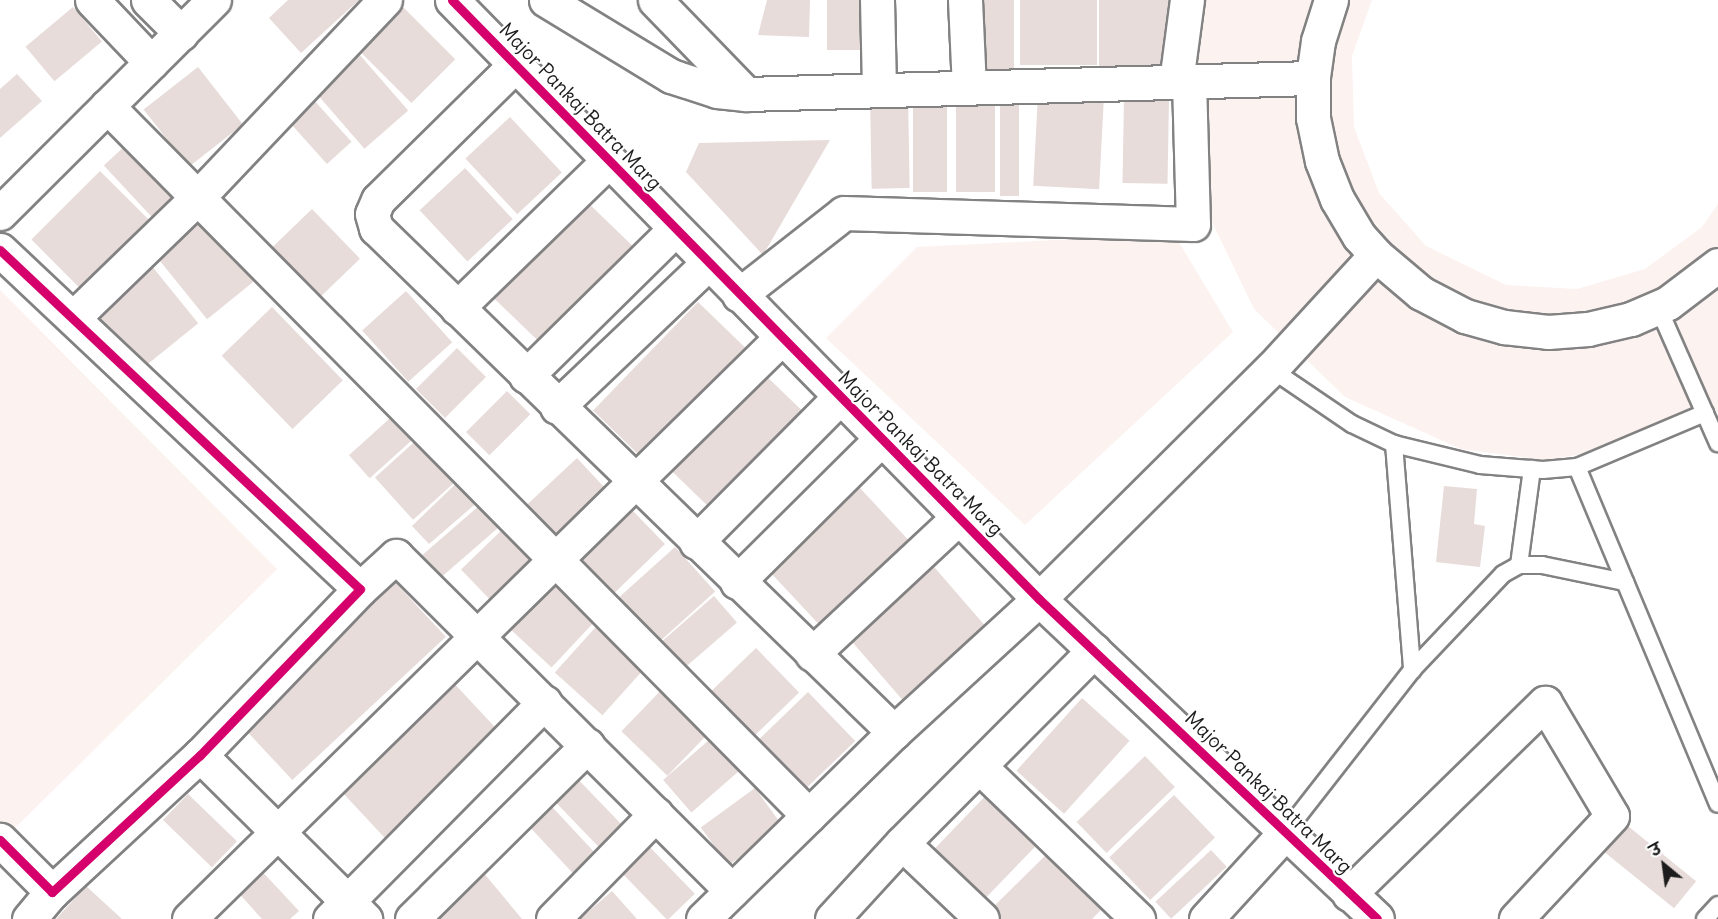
<!DOCTYPE html>
<html>
<head>
<meta charset="utf-8">
<style>
	body { margin:0 }
	#map { position:relative; width:1718px; height:919px; overflow:hidden; background:#fff; font-family:Delius,"Playpen Sans Deva",sans-serif }
	div>[style] { position:absolute }
	[style*='--x'] { left:calc(var(--x)*1px); top:calc(var(--y)*1px); width:calc(var(--w)*1px); rotate:calc(var(--a)*1deg) }
	.built>* { inset:0; background:#fcf2f0 }
	.building>* { inset:0; background:#e7dcd9; transform-origin:0 0 }
	.roads { filter:drop-shadow(2px 0 #828282) drop-shadow(-2px 0 #828282) drop-shadow(0 2px #828282) drop-shadow(0 -2px #828282) }
	.lane>* { height:16px; margin:-8px; padding:0 8px; transform-origin:8px; border-radius:8px; background:#fff }
	.street>* { height:33px; margin:-16.5px; padding:0 16.5px; transform-origin:16.5px; border-radius:16.5px; background:#fff }
	.cycleway>* { height:9px; margin:-4.5px; padding:0 4.5px; transform-origin:4.5px; border-radius:4.5px; background:#d6006c }
	span { translate:-50% -50%; white-space:nowrap; text-align:center; line-height:1.15; -webkit-text-stroke:4.5px #fff; paint-order:stroke }
	.street-label { font-size:20px; color:#1c1c1c }
	.north { position:absolute; left:1634px; top:835px; width:60px; height:60px; -webkit-text-stroke:4px #fff; paint-order:stroke; rotate:331deg; font-size:16px; font-weight:700; line-height:24px; text-align:center; color:#1c1c1c }
	.north::after { content:''; display:block; margin:auto; width:21px; height:27px; background:#1c1c1c; clip-path:polygon(50% 0,100% 100%,50% 72%,0 100%) }
</style>
</head>
<body>
<div id="map">
	<div class="built">
		<div style="clip-path:polygon(1205px 0,1372px 0,1352px 56px,1354px 127px,1379px 193px,1426px 246px,1506px 285px,1577px 289px,1645px 269px,1702px 227px,1718px 204px,1718px 412px,1671px 439px,1546px 460px,1461px 449px,1345px 397px,1254px 309px,1199px 195px,1187px 69px)"></div>
		<div style="clip-path:polygon(1174px 234px,1233px 332px,1025px 525px,826px 338px,917px 247px)"></div>
		<div style="clip-path:polygon(0 290px,277px 569px,11px 832px,0 821px)"></div>
	</div>
	<div class="building">
		<div style="clip-path:polygon(288px 0,359px 0,301px 53px,269px 18px)"></div>
		<div style="clip-path:polygon(767px 0,810px 0,809px 37px,758px 35px)"></div>
		<div style="left:827px;top:0;width:41px;height:50px"></div>
		<div style="left:975px;top:0;width:39px;height:78px"></div>
		<div style="left:1020px;top:0;width:77px;height:65px"></div>
		<div style="left:1099px;top:0;width:70px;height:70px"></div>
		<div style="left:398px;top:2px;width:81px;height:62px;rotate:45deg"></div>
		<div style="left:73px;top:7px;width:45px;height:62px;rotate:50deg"></div>
		<div style="left:359px;top:54px;width:75px;height:58px;rotate:49deg"></div>
		<div style="left:198px;top:67px;width:73px;height:69px;rotate:52deg"></div>
		<div style="clip-path:polygon(17px 74px,42px 101px,0 138px,0 89px)"></div>
		<div style="left:908px;top:94px;width:94px;height:38px;rotate:89deg"></div>
		<div style="left:1038px;top:94px;width:66px;height:92px;rotate:3deg"></div>
		<div style="left:913px;top:95px;width:34px;height:97px"></div>
		<div style="left:1124px;top:97px;width:45px;height:86px;rotate:1deg"></div>
		<div style="left:312px;top:98px;width:59px;height:33px;rotate:48deg"></div>
		<div style="left:1000px;top:99px;width:19px;height:97px"></div>
		<div style="left:956px;top:104px;width:39px;height:88px"></div>
		<div style="left:510px;top:117px;width:76px;height:61px;rotate:47deg"></div>
		<div style="clip-path:polygon(830px 140px,763px 255px,686px 172px,699px 143px)"></div>
		<div style="left:128px;top:143px;width:71px;height:33px;rotate:47deg"></div>
		<div style="left:465px;top:168px;width:70px;height:62px;rotate:47deg"></div>
		<div style="left:100px;top:171px;width:74px;height:97px;rotate:45deg"></div>
		<div style="left:582px;top:197px;width:78px;height:134px;rotate:44deg"></div>
		<div style="left:312px;top:209px;width:69px;height:57px;rotate:46deg"></div>
		<div style="left:204px;top:220px;width:79px;height:60px;rotate:51deg"></div>
		<div style="left:151px;top:265px;width:75px;height:76px;rotate:51deg"></div>
		<div style="left:406px;top:291px;width:69px;height:59px;rotate:48deg"></div>
		<div style="left:698px;top:302px;width:70px;height:151px;rotate:44deg"></div>
		<div style="left:272px;top:307px;width:102px;height:70px;rotate:46deg"></div>
		<div style="left:457px;top:348px;width:41px;height:58px;rotate:45deg"></div>
		<div style="left:759px;top:369px;width:63px;height:134px;rotate:44deg"></div>
		<div style="left:507px;top:391px;width:33px;height:58px;rotate:45deg"></div>
		<div style="left:398px;top:411px;width:31px;height:66px;rotate:48deg"></div>
		<div style="left:421px;top:436px;width:57px;height:62px;rotate:48deg"></div>
		<div style="left:577px;top:458px;width:45px;height:74px;rotate:47deg"></div>
		<div style="clip-path:polygon(467px 473px,487px 494px,429px 544px,412px 526px)"></div>
		<div style="clip-path:polygon(1444px 486px,1477px 489px,1474px 524px,1485px 526px,1480px 567px,1436px 562px)"></div>
		<div style="left:859px;top:487px;width:83px;height:123px;rotate:47deg"></div>
		<div style="left:480px;top:505px;width:29px;height:79px;rotate:49deg"></div>
		<div style="left:633px;top:511px;width:46px;height:70px;rotate:46deg"></div>
		<div style="left:507px;top:525px;width:43px;height:64px;rotate:46deg"></div>
		<div style="left:675px;top:547px;width:60px;height:77px;rotate:48deg"></div>
		<div style="left:928px;top:560px;width:88px;height:111px;rotate:49deg"></div>
		<div style="left:551px;top:570px;width:67px;height:71px;rotate:43deg"></div>
		<div style="left:392px;top:579px;width:79px;height:210px;rotate:47deg"></div>
		<div style="left:714px;top:596px;width:35px;height:70px;rotate:49deg"></div>
		<div style="left:603px;top:619px;width:64px;height:72px;rotate:42deg"></div>
		<div style="left:756px;top:648px;width:62px;height:66px;rotate:46deg"></div>
		<div style="left:450px;top:679px;width:78px;height:156px;rotate:47deg"></div>
		<div style="left:668px;top:683px;width:64px;height:67px;rotate:44deg"></div>
		<div style="left:808px;top:692px;width:68px;height:76px;rotate:46deg"></div>
		<div style="left:1082px;top:698px;width:64px;height:98px;rotate:42deg"></div>
		<div style="left:716px;top:734px;width:43px;height:70px;rotate:49deg"></div>
		<div style="left:1145px;top:756px;width:43px;height:95px;rotate:46deg"></div>
		<div style="left:569px;top:770px;width:75px;height:32px;rotate:46deg"></div>
		<div style="left:997px;top:784px;width:71px;height:101px;rotate:44deg"></div>
		<div style="left:755px;top:788px;width:47px;height:67px;rotate:54deg"></div>
		<div style="left:188px;top:794px;width:68px;height:36px;rotate:44deg"></div>
		<div style="left:541px;top:795px;width:79px;height:30px;rotate:47deg"></div>
		<div style="left:1174px;top:795px;width:59px;height:90px;rotate:46deg"></div>
		<div style="left:1623px;top:822px;width:94px;height:35px;rotate:39deg"></div>
		<div style="left:642px;top:839px;width:76px;height:38px;rotate:46deg"></div>
		<div style="clip-path:polygon(1055px 846px,1110px 901px,1092px 919px,993px 919px,987px 913px)"></div>
		<div style="left:1211px;top:850px;width:23px;height:76px;rotate:47deg"></div>
		<div style="clip-path:polygon(477px 865px,522px 919px,427px 919px)"></div>
		<div style="clip-path:polygon(258px 867px,299px 911px,290px 919px,262px 919px,234px 888px)"></div>
		<div style="clip-path:polygon(86px 886px,122px 919px,56px 919px)"></div>
		<div style="clip-path:polygon(612px 891px,637px 919px,580px 919px)"></div>
	</div>
	<div class="roads">
		<div class="lane">
			<div style="--x:1658;--y:307;--w:149;--a:66.2"></div>
			<div style="--x:1271;--y:369;--w:98;--a:34.2"></div>
			<div style="--x:1352;--y:424;--w:47;--a:25.5"></div>
			<div style="--x:1394;--y:444;--w:89;--a:13.7"></div>
			<div style="--x:1480;--y:465;--w:63;--a:4.5"></div>
			<div style="--x:1543;--y:470;--w:34;--a:-5"></div>
			<div style="--x:1577;--y:467;--w:139;--a:-22.9"></div>
			<div style="--x:1394;--y:444;--w:227;--a:85.4"></div>
			<div style="--x:1577;--y:467;--w:365;--a:67.3"></div>
			<div style="--x:1519;--y:565;--w:97;--a:-82.3"></div>
			<div style="--x:1284;--y:834;--w:208;--a:-52"></div>
			<div style="--x:1412;--y:670;--w:132;--a:-46.5"></div>
			<div style="--x:1503;--y:574;--w:18;--a:-29"></div>
			<div style="--x:1519;--y:565;--w:23;--a:0"></div>
			<div style="--x:1542;--y:565;--w:85;--a:11.6"></div>
			<div style="--x:1705;--y:919;--w:19;--a:-47"></div>
		</div>
		<div class="street">
			<div style="--x:92;--y:0;--w:86;--a:46.4"></div>
			<div style="--x:148;--y:0;--w:47;--a:45"></div>
			<div style="--x:452;--y:0;--w:839;--a:45.58"></div>
			<div style="--x:1039;--y:599;--w:465;--a:43.4"></div>
			<div style="--x:546;--y:0;--w:146;--a:31.3"></div>
			<div style="--x:671;--y:76;--w:48;--a:18.1"></div>
			<div style="--x:717;--y:91;--w:29;--a:6"></div>
			<div style="--x:746;--y:94;--w:567;--a:-1.62"></div>
			<div style="--x:655;--y:0;--w:131;--a:45.9"></div>
			<div style="--x:877;--y:0;--w:90;--a:88.7"></div>
			<div style="--x:965;--y:0;--w:88;--a:87.4"></div>
			<div style="--x:1331;--y:0;--w:43;--a:107.6"></div>
			<div style="--x:1318;--y:41;--w:37;--a:98"></div>
			<div style="--x:1313;--y:78;--w:40;--a:90"></div>
			<div style="--x:1313;--y:118;--w:44;--a:78.2"></div>
			<div style="--x:1322;--y:161;--w:41;--a:68.5"></div>
			<div style="--x:1337;--y:199;--w:43;--a:59.3"></div>
			<div style="--x:1359;--y:236;--w:25;--a:48"></div>
			<div style="--x:1376;--y:255;--w:59;--a:40.2"></div>
			<div style="--x:1421;--y:293;--w:50;--a:27.6"></div>
			<div style="--x:1465;--y:316;--w:41;--a:15.8"></div>
			<div style="--x:1504;--y:327;--w:44;--a:6.5"></div>
			<div style="--x:1548;--y:332;--w:40;--a:-4.3"></div>
			<div style="--x:1588;--y:329;--w:44;--a:-13.1"></div>
			<div style="--x:1631;--y:319;--w:40;--a:-23.4"></div>
			<div style="--x:1668;--y:303;--w:63;--a:-37.2"></div>
			<div style="--x:515;--y:65;--w:192;--a:135.4"></div>
			<div style="--x:378;--y:200;--w:15;--a:113"></div>
			<div style="--x:372;--y:214;--w:15;--a:74"></div>
			<div style="--x:376;--y:228;--w:723;--a:44.22"></div>
			<div style="--x:1176;--y:82;--w:83;--a:-82.4"></div>
			<div style="--x:107;--y:106;--w:998;--a:45.32"></div>
			<div style="--x:0;--y:213;--w:302;--a:-44.9"></div>
			<div style="--x:0;--y:250;--w:494;--a:43.3"></div>
			<div style="--x:360;--y:589;--w:231;--a:133.9"></div>
			<div style="--x:200;--y:755;--w:202;--a:137.2"></div>
			<div style="--x:52;--y:892;--w:74;--a:-135"></div>
			<div style="--x:739;--y:295;--w:133;--a:-38"></div>
			<div style="--x:844;--y:213;--w:349;--a:1.8"></div>
			<div style="--x:1193;--y:224;--w:142;--a:-91.6"></div>
			<div style="--x:457;--y:308;--w:211;--a:-44.2"></div>
			<div style="--x:73;--y:318;--w:173;--a:-44.1"></div>
			<div style="--x:197;--y:198;--w:273;--a:-46.5"></div>
			<div style="--x:526;--y:376;--w:209;--a:-44.6"></div>
			<div style="--x:557;--y:407;--w:209;--a:-43.6"></div>
			<div style="--x:696;--y:542;--w:204;--a:-45.2"></div>
			<div style="--x:737;--y:582;--w:203;--a:-44.8"></div>
			<div style="--x:360;--y:589;--w:49;--a:-42.5"></div>
			<div style="--x:396;--y:556;--w:474;--a:44.9"></div>
			<div style="--x:812;--y:654;--w:201;--a:-43"></div>
			<div style="--x:200;--y:755;--w:233;--a:44.8"></div>
			<div style="--x:979;--y:766;--w:221;--a:43.9"></div>
			<div style="--x:902;--y:843;--w:110;--a:43.5"></div>
			<div style="--x:1349;--y:894;--w:274;--a:-44.3"></div>
			<div style="--x:1545;--y:703;--w:131;--a:59.3"></div>
			<div style="--x:1612;--y:816;--w:141;--a:133"></div>
			<div style="--x:29;--y:919;--w:35;--a:-50"></div>
			<div style="--x:189;--y:919;--w:829;--a:-44.46"></div>
			<div style="--x:330;--y:919;--w:305;--a:-45.3"></div>
			<div style="--x:412;--y:919;--w:247;--a:-44.7"></div>
			<div style="--x:553;--y:919;--w:147;--a:-45.6"></div>
			<div style="--x:703;--y:919;--w:267;--a:-44.4"></div>
			<div style="--x:894;--y:732;--w:197;--a:-42.5"></div>
			<div style="--x:1039;--y:599;--w:327;--a:-44.8"></div>
			<div style="--x:1271;--y:369;--w:155;--a:-47.4"></div>
			<div style="--x:832;--y:919;--w:103;--a:-47.4"></div>
			<div style="--x:902;--y:843;--w:272;--a:-45.1"></div>
			<div style="--x:1206;--y:919;--w:115;--a:-47.5"></div>
		</div>
	</div>
	<div class="cycleway">
		<div style="--x:452;--y:0;--w:839;--a:45.58"></div>
		<div style="--x:1039;--y:599;--w:465;--a:43.4"></div>
		<div style="--x:0;--y:250;--w:494;--a:43.3"></div>
		<div style="--x:360;--y:589;--w:231;--a:133.9"></div>
		<div style="--x:200;--y:755;--w:202;--a:137.2"></div>
		<div style="--x:52;--y:892;--w:74;--a:-135"></div>
	</div>
	<div class="street-label">
		<span style="left:581px;top:106px;rotate:46deg">Major Pankaj Batra Marg</span>
		<span style="left:921px;top:453px;rotate:45deg">Major Pankaj Batra Marg</span>
		<span style="left:1269px;top:792px;rotate:44deg">Major Pankaj Batra Marg</span>
	</div>
	<div class="north">उ</div>
</div>
</body>
</html>
